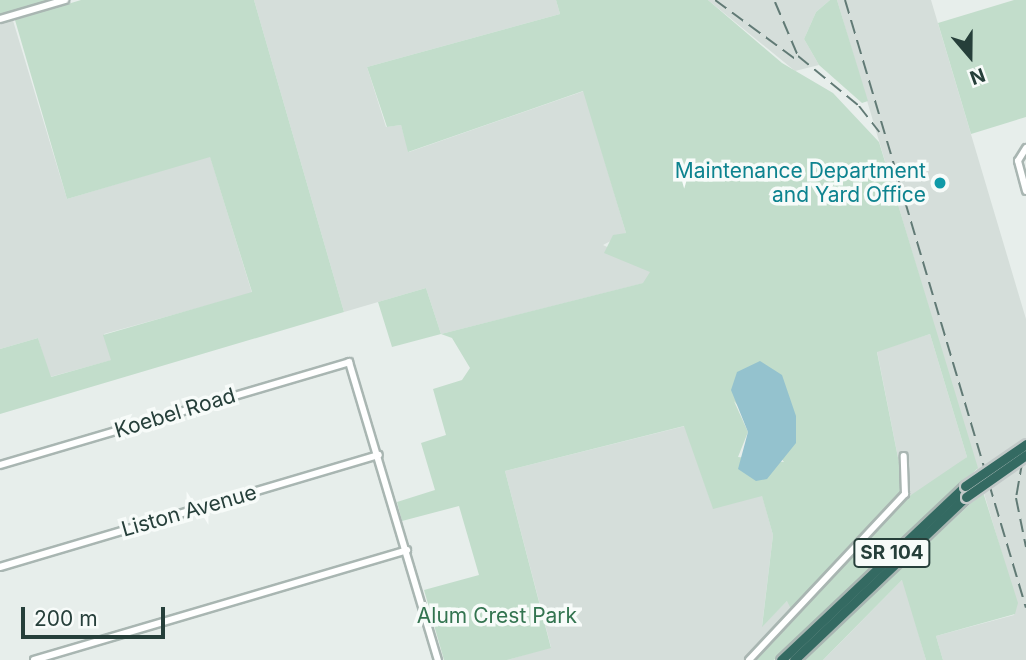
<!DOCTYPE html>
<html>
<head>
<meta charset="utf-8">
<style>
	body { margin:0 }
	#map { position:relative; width:1026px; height:660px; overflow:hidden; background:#e7eeeb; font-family:Inter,sans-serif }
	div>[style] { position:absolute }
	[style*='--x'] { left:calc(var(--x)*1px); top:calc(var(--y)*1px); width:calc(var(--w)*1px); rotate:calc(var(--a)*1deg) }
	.built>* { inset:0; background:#d5deda }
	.green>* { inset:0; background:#c2ddcb }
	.water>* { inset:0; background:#94c2ce }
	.roads { filter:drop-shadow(2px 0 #a9b6b2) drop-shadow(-2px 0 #a9b6b2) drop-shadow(0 2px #a9b6b2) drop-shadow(0 -2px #a9b6b2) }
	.minor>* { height:6px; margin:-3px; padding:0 3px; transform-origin:3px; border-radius:3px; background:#fff }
	.highway>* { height:9px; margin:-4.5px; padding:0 4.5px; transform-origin:4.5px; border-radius:4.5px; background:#346a62 }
	.rail>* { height:2px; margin-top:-1px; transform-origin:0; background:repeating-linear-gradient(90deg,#617a75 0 14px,transparent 0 21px) }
	.bridges { filter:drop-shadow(2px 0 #c2c9c8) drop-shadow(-2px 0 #c2c9c8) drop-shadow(0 2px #c2c9c8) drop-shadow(0 -2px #c2c9c8) }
	.highway-bridge>* { height:9px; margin:-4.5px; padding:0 4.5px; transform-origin:4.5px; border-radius:4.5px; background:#346a62 }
	.dots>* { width:19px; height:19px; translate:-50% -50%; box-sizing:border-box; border:4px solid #f7fbf9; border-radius:50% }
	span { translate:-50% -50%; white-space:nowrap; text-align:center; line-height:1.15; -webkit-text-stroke:7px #f7fbf9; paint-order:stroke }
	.shield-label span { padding:2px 5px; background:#f7fbf9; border:2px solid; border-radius:5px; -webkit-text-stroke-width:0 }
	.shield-label { font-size:19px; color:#263f3a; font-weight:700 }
	.culture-label { font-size:21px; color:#0d838f }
	.right { translate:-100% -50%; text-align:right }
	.street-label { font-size:21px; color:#263f3a }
	.park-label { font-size:21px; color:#337450 }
	.north { position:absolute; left:935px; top:21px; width:70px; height:70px; -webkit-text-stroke:5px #f7fbf9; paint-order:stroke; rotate:160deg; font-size:19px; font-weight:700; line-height:28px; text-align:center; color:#263f3a }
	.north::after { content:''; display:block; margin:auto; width:24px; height:32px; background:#263f3a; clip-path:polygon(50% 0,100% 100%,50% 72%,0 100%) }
	.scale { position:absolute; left:21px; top:607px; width:144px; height:32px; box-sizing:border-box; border:4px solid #263f3a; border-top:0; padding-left:9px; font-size:21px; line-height:24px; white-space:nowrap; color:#263f3a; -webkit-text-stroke:5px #f7fbf9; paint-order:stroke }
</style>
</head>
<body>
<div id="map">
	<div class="built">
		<div style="clip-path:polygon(254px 0,556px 0,560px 14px,367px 67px,386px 127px,401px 125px,409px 152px,584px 91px,626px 233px,603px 245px,645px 265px,651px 272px,644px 283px,441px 334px,426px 288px,344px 312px)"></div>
		<div style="clip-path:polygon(708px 0,830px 0,816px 12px,804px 39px,819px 65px,795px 71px)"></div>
		<div style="clip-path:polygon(837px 0,931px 0,1026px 319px,1026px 660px,943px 660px,936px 636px,1014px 615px,1017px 604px)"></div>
		<div style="clip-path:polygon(11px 14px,67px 199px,210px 156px,252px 293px,104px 334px,112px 360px,50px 377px,38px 338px,0 349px,0 17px)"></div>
		<div style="clip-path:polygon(930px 334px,967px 457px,914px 499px,904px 488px,877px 351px)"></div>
		<div style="clip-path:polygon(685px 426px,713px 508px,762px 495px,773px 535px,762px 626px,788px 600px,794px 618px,753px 660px,507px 660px,551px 647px,505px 471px)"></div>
		<div style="clip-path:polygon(903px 579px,926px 660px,823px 660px,840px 643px)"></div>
	</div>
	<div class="green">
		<div style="clip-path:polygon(0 0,56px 0,0 17px)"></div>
		<div style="clip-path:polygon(81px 0,254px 0,344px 312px,0 414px,0 349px,38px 338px,51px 377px,111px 360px,103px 335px,252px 292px,210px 157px,67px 199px,15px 20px)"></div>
		<div style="clip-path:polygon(evenodd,556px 0,708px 0,782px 63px,833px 93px,879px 142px,978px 468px,774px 660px,753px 660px,911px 495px,967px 457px,930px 334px,877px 352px,904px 488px,792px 611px,787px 601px,762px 627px,773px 535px,762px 496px,713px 509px,684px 426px,505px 471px,551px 648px,507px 660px,444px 660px,424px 590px,479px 575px,459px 506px,402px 521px,397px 502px,435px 490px,421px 443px,446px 435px,433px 389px,462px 380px,470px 368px,452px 338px,441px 334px,392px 347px,378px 302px,426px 288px,441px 334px,643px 283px,650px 272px,604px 253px,613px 235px,626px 233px,583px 91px,408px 152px,401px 125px,387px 127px,367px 67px,560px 14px,556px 0,734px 401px,784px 462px,738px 457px,748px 432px,734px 401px)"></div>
		<div style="clip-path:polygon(830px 0,837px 0,868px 101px,862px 103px,819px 65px,804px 39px,816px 12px)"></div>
		<div style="clip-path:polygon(1014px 0,1026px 0,1026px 117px,971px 134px,938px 23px)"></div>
		<div style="clip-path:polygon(983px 492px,1018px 603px,1015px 614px,936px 636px,943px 660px,926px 660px,902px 580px,823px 660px,803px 660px)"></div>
	</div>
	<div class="water">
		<div style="clip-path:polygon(760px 361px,782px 375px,796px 416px,796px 443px,767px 479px,756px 481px,738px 469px,748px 432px,731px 390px,737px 372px)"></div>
	</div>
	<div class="roads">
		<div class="minor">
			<div style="--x:0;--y:19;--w:68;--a:-16.3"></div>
			<div style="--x:1026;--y:148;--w:15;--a:122"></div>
			<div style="--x:1018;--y:161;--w:31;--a:75"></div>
			<div style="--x:0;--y:465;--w:364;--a:-16.4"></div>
			<div style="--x:349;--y:362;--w:311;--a:73.4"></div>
			<div style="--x:0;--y:567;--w:395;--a:-16.5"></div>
			<div style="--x:34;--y:660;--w:389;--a:-16.4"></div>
			<div style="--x:749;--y:660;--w:228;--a:-46.8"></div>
			<div style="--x:905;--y:494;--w:38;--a:-92"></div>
		</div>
		<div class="highway">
			<div style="--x:781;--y:660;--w:253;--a:-43.4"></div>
			<div style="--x:794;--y:660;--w:237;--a:-43.5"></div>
		</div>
	</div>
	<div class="rail">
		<div style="--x:715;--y:0;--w:103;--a:36.3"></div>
		<div style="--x:845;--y:0;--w:634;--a:73.42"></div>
		<div style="--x:775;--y:2;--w:59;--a:66.9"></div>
		<div style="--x:798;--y:56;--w:79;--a:39.3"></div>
		<div style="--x:859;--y:106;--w:33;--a:52"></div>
		<div style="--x:1026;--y:440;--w:59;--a:99.8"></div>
		<div style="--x:1016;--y:498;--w:50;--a:78.5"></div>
	</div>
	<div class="bridges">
		<div class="highway-bridge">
			<div style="--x:965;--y:486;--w:74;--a:-34.5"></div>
			<div style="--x:966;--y:497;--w:73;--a:-35"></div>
		</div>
	</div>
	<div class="dots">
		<div style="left:940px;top:183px;background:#0f9aa8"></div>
	</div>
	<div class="shield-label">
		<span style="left:892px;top:553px">SR 104</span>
	</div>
	<div class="culture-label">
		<span class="right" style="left:926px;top:183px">Maintenance Department<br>and Yard Office</span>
	</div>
	<div class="street-label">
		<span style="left:175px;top:413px;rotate:-17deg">Koebel Road</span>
		<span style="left:189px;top:511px;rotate:-16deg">Liston Avenue</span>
	</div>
	<div class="park-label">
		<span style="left:497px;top:616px">Alum Crest Park</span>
	</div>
	<div class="north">N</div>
	<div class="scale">200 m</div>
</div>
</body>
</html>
